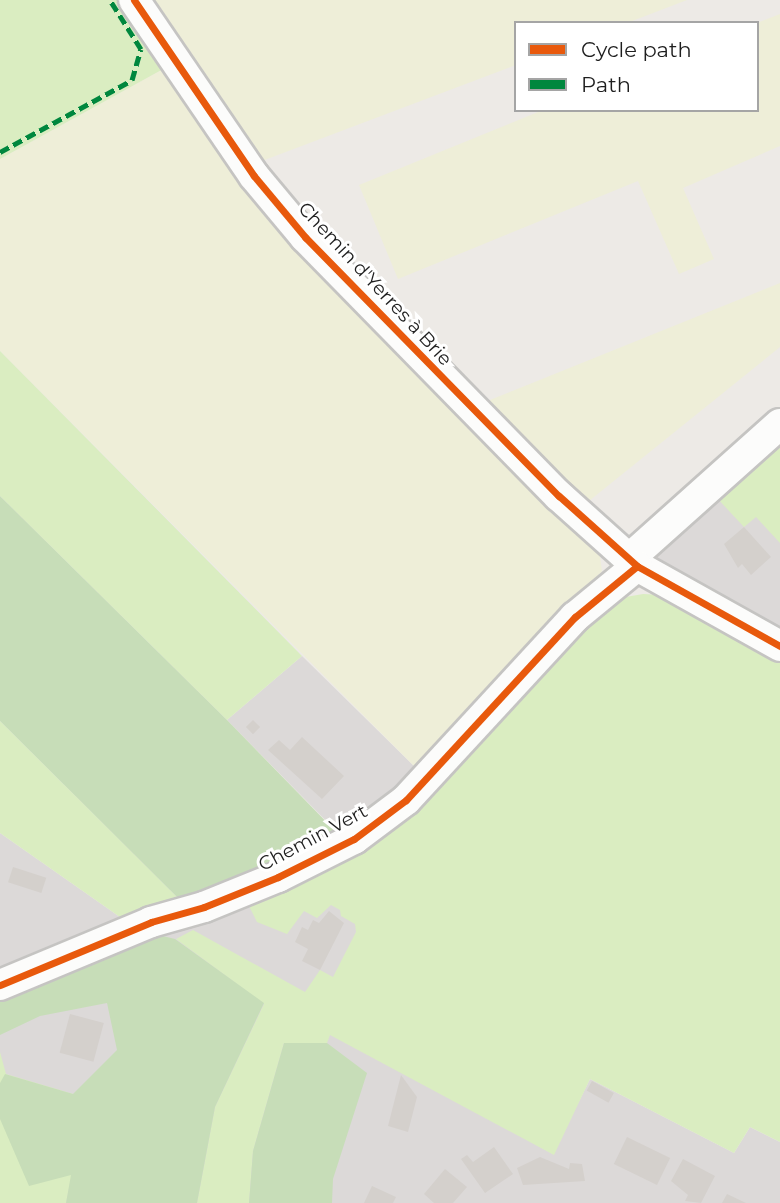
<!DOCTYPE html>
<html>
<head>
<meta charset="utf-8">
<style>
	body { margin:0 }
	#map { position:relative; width:780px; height:1203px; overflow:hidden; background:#edeae6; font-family:Montserrat,sans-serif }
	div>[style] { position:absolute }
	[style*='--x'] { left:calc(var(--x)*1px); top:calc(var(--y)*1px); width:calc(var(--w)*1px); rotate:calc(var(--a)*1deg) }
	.residential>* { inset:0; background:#dcd9d8 }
	.farmland>* { inset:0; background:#eeeed8 }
	.grass>* { inset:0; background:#daedc1 }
	.forest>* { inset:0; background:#c7ddb8 }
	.building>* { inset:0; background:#d4d0cc; transform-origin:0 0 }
	.roads { filter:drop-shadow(2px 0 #c5c4c2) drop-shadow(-2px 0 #c5c4c2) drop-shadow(0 2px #c5c4c2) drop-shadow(0 -2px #c5c4c2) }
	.minor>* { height:30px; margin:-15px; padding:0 15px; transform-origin:15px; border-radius:15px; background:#fcfcfb }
	.quiet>* { height:5px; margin-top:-2.5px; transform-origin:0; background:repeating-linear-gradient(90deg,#00873e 0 10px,transparent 0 15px) }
	.cycleway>* { height:7px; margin:-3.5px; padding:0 3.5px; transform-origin:3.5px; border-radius:3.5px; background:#e8590c }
	span { translate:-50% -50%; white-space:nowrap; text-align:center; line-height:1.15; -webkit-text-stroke:6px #fff; paint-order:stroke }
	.street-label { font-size:19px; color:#1e1e1e }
	.legend { position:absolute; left:514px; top:21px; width:245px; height:91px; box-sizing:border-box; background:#fff; border:2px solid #a5a5a5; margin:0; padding:9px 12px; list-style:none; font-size:21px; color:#1e1e1e }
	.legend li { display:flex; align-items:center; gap:14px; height:35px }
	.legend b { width:35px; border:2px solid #a5a5a5 }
</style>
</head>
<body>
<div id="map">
	<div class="residential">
		<div style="clip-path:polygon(780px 421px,780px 634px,639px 560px)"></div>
		<div style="clip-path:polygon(302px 656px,420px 772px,437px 800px,482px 1115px,553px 1154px,590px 1079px,734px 1153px,750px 1127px,780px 1142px,780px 1203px,0 1203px,0 833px,127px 922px,343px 838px,227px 720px)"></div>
	</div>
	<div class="farmland">
		<div style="clip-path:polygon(143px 0,687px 0,627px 23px,516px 23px,516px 65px,254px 164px)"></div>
		<div style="clip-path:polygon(780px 14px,780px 146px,683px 188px,714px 259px,679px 274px,638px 181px,398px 279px,359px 185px,543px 110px,757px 110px,757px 23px)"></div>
		<div style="clip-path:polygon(165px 68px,599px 549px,602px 571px,420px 772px,0 351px,0 159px)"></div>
		<div style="clip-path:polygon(780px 283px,780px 347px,584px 505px,485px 402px)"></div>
	</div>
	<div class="grass">
		<div style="clip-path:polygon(0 0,121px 0,165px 68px,0 159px)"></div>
		<div style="clip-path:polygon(0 351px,302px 656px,227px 720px,0 496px)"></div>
		<div style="clip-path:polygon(780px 443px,780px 543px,756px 517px,744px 527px,716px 497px)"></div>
		<div style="clip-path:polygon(643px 594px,663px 595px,780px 654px,780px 1142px,750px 1127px,734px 1153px,590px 1079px,554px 1155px,330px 1035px,327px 1043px,284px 1043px,253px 1151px,249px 1203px,197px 1203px,215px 1107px,264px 1004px,176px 939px,193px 930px,305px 992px,320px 970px,333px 977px,356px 932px,355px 924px,341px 916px,340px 910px,331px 905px,317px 918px,304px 911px,287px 934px,257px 922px,246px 900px,414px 812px,543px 664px,620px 598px)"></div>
		<div style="clip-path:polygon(0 721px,185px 905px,127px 922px,0 833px)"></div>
		<div style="clip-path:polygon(0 1052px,6px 1074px,73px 1094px,72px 1174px,66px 1203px,0 1203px)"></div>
	</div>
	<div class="forest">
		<div style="clip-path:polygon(0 496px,227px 720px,343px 839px,185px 905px,0 721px)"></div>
		<div style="clip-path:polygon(115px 924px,175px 939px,264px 1003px,215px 1107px,197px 1203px,66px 1203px,71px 1175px,29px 1186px,0 1119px,0 1083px,5px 1074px,73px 1094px,117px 1050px,107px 1003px,40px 1016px,0 1035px,0 978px)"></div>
		<div style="clip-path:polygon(284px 1043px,327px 1043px,367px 1073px,333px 1179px,332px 1203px,249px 1203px,253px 1151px)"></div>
	</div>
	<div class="building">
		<div style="clip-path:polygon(744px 527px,771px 557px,751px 575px,742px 564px,738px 568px,724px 544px)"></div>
		<div style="left:253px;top:720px;width:10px;height:10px;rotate:45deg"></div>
		<div style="clip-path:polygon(302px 737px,344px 776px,322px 799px,268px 750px,279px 740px,290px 750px)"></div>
		<div style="left:13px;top:867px;width:35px;height:16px;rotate:18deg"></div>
		<div style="clip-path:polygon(329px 911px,344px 923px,320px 970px,302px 961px,308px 949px,295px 942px,302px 927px,308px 930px,313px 920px,319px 923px)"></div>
		<div style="left:70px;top:1014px;width:35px;height:40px;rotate:15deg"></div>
		<div style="clip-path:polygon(401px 1075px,417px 1097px,408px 1132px,388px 1126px)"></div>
		<div style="left:592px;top:1081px;width:25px;height:11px;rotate:29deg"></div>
		<div style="left:627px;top:1137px;width:48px;height:30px;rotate:26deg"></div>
		<div style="clip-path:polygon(494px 1147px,513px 1174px,485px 1193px,461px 1159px,467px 1155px,473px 1162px)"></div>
		<div style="clip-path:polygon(540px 1157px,569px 1169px,570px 1163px,582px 1164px,585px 1181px,523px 1185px,517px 1168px)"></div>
		<div style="clip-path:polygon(683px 1159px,715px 1176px,701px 1203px,685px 1201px,688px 1195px,671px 1181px)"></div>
		<div style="clip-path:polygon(445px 1169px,467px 1187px,453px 1203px,434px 1203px,424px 1194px)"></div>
		<div style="clip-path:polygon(372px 1186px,396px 1197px,393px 1203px,364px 1203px)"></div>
		<div style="clip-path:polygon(727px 1194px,746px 1203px,722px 1203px)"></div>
	</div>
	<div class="roads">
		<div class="minor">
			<div style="--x:134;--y:0;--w:213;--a:55.7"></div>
			<div style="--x:254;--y:176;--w:80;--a:50.1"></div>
			<div style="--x:305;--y:237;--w:363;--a:45.6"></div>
			<div style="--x:559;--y:496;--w:105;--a:41.9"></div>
			<div style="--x:637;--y:566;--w:164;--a:29.2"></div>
			<div style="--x:630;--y:558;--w:201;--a:-41.8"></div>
			<div style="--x:0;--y:985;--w:164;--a:-22.6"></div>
			<div style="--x:151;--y:922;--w:55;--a:-15.8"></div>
			<div style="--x:204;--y:907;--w:80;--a:-22.1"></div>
			<div style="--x:278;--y:877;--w:85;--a:-26.6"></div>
			<div style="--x:354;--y:839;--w:65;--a:-36.9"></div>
			<div style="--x:406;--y:800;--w:249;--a:-47.3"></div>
			<div style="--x:575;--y:617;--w:80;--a:-39.4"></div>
		</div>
	</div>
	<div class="quiet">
		<div style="--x:0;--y:152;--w:150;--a:-28.6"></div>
		<div style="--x:132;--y:80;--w:32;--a:-74"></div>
		<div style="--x:141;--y:49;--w:58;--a:-122.3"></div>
	</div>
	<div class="cycleway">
		<div style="--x:134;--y:0;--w:213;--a:55.7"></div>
		<div style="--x:254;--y:176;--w:80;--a:50.1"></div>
		<div style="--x:305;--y:237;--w:363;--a:45.6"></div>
		<div style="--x:559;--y:496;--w:105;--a:41.9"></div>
		<div style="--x:637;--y:566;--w:164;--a:29.2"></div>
		<div style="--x:0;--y:985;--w:164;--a:-22.6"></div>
		<div style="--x:151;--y:922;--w:55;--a:-15.8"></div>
		<div style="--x:204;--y:907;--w:80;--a:-22.1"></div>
		<div style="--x:278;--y:877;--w:85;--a:-26.6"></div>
		<div style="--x:354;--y:839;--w:65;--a:-36.9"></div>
		<div style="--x:406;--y:800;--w:249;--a:-47.3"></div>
		<div style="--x:575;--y:617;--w:80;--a:-39.4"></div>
	</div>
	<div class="street-label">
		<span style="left:375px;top:284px;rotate:47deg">Chemin d'Yerres à Brie</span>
		<span style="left:313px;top:838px;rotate:-28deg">Chemin Vert</span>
	</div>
	<ul class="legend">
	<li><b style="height:9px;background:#e8590c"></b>Cycle path</li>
	<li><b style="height:9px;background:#00873e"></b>Path</li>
	</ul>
</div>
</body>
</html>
